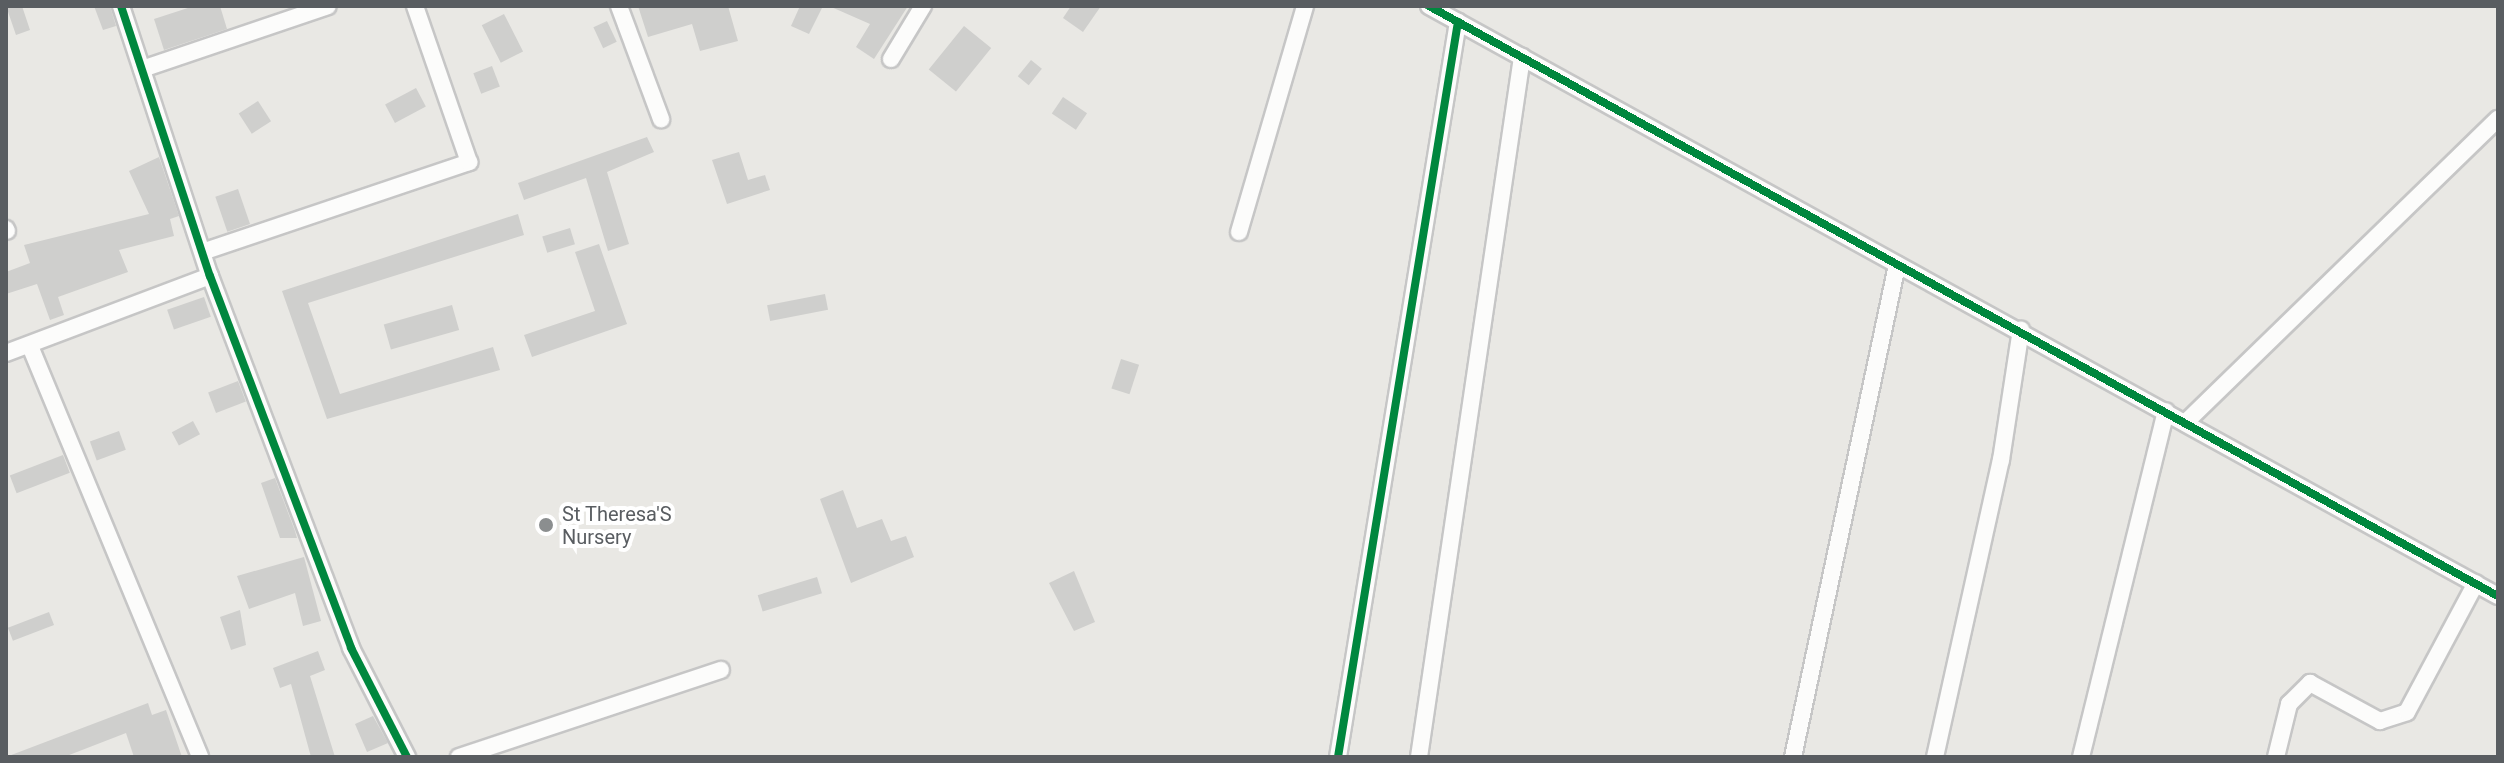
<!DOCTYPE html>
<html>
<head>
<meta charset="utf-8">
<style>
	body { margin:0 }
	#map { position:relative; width:2504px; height:763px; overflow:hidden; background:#e9e8e4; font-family:Roboto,sans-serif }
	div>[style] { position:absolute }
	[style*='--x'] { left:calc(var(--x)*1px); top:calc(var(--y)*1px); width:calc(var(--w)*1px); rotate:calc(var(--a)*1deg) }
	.building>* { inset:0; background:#cfcfcd; transform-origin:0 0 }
	.roads { filter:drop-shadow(2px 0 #c6c6c6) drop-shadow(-2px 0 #c6c6c6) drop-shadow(0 2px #c6c6c6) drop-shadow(0 -2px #c6c6c6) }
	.minor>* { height:16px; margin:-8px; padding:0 8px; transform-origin:8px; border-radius:8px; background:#fcfcfb }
	.cycleway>* { height:8px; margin:-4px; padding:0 4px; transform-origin:4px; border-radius:4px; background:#00873e }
	.dots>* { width:22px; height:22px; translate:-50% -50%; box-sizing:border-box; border:4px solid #fff; border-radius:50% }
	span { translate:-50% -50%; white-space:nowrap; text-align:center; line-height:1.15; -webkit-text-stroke:8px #fff; paint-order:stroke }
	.poi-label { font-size:20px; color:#595d61 }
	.left { translate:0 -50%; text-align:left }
	.frame { position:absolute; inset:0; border:8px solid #595d61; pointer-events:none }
</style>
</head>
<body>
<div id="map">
	<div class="building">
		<div style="clip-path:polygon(6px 6px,22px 6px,30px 30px,16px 35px)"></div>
		<div style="clip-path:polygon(94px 6px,110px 6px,116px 26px,103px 30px)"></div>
		<div style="clip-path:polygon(194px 6px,220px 6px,227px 29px,164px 50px,154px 19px)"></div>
		<div style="clip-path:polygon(638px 6px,728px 6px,738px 41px,700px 51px,692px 24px,648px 37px)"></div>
		<div style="clip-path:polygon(800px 6px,823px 6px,809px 34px,791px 26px)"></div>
		<div style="clip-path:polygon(829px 6px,908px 6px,874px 59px,856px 47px,870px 24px)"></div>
		<div style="clip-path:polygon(1071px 6px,1101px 6px,1083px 32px,1063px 18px)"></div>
		<div style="left:504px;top:14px;width:42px;height:25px;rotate:63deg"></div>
		<div style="left:607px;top:21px;width:23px;height:15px;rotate:65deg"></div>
		<div style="left:964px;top:26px;width:35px;height:56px;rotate:39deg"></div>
		<div style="left:1031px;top:60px;width:14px;height:21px;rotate:39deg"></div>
		<div style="left:492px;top:66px;width:22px;height:20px;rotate:69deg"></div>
		<div style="left:416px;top:88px;width:21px;height:35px;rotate:62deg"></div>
		<div style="left:1063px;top:97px;width:29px;height:20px;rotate:34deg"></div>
		<div style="left:258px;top:101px;width:24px;height:23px;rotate:57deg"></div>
		<div style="clip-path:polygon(647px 137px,654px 152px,607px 172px,629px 244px,608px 251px,586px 178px,524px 200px,518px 183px)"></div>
		<div style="clip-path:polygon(739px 152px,748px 180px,765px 175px,770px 190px,727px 204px,712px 160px)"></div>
		<div style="clip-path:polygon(159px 157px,179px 216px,170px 219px,174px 236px,119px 250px,128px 272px,58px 297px,64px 315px,50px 320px,37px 284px,6px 294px,6px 272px,30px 263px,24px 245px,149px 214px,129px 171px)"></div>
		<div style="left:238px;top:189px;width:37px;height:24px;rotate:71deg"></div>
		<div style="clip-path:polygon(518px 214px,524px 235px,308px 303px,340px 394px,493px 347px,500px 370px,327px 419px,282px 291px)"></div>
		<div style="left:570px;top:228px;width:17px;height:29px;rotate:73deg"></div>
		<div style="clip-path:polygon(599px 244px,627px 324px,532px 357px,524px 335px,595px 311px,575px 252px)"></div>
		<div style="left:825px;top:294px;width:16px;height:59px;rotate:79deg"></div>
		<div style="left:204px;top:297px;width:21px;height:39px;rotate:71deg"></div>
		<div style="left:452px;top:305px;width:26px;height:71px;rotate:74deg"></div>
		<div style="left:1121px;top:359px;width:19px;height:31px;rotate:18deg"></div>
		<div style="left:238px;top:381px;width:22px;height:32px;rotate:69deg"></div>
		<div style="left:193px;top:421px;width:15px;height:24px;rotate:62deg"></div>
		<div style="left:119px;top:431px;width:20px;height:31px;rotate:70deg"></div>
		<div style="left:63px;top:455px;width:19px;height:57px;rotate:69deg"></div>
		<div style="clip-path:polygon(275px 478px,295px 531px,297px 538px,280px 538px,261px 483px)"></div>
		<div style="clip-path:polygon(843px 490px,857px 528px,882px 519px,891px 541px,906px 536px,914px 557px,851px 583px,820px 499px)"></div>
		<div style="clip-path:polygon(304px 557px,321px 621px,303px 626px,295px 593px,249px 609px,237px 576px)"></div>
		<div style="clip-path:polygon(1074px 571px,1095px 622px,1074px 631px,1049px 583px)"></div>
		<div style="left:817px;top:577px;width:17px;height:62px;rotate:73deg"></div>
		<div style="clip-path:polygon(240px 610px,246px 645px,231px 650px,220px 617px)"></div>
		<div style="left:49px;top:612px;width:14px;height:44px;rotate:69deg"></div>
		<div style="clip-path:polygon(318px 651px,325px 670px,310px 676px,335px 757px,311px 757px,291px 684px,280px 688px,273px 668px)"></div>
		<div style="clip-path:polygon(148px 703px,152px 715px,166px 710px,182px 757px,134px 757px,126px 733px,64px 757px,6px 757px)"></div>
		<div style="clip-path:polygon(373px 716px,388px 743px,367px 752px,355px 724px)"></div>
	</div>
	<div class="roads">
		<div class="minor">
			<div style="--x:121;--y:6;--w:284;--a:71.8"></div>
			<div style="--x:210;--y:276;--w:398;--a:69.2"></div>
			<div style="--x:351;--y:648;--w:123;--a:62.8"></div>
			<div style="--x:619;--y:6;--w:121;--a:69.6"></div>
			<div style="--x:1429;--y:6;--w:1221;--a:28.9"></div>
			<div style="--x:891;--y:59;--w:62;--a:-58.9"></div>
			<div style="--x:142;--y:69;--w:196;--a:-18.7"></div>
			<div style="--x:6;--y:229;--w:2;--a:63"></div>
			<div style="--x:1239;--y:232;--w:235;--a:-73.7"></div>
			<div style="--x:205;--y:251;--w:279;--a:-18.6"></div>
			<div style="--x:469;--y:162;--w:165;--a:-109.1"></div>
			<div style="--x:30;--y:346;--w:445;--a:67.5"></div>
			<div style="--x:6;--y:353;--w:218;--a:-20.7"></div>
			<div style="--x:2186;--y:422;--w:435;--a:-44.2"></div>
			<div style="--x:459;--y:757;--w:276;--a:-18.4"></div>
			<div style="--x:1338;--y:757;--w:745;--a:-80.73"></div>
			<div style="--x:1419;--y:757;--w:708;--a:-81.63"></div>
			<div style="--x:1793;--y:757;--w:503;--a:-78.06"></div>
			<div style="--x:1935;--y:757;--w:304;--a:-77.5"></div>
			<div style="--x:2001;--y:460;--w:132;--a:-81.3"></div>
			<div style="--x:2081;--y:757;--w:356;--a:-76.2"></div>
			<div style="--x:2276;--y:757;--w:55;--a:-76.2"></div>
			<div style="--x:2289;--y:704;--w:30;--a:-45"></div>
			<div style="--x:2310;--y:683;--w:80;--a:28.5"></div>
			<div style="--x:2380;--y:721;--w:28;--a:-18"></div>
			<div style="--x:2407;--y:712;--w:146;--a:-61.9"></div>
		</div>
	</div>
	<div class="cycleway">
		<div style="--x:121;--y:6;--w:284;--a:71.8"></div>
		<div style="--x:210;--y:276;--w:398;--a:69.2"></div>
		<div style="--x:351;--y:648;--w:123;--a:62.8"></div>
		<div style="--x:1429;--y:6;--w:1221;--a:28.9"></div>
		<div style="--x:1338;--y:757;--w:745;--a:-80.73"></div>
	</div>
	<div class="dots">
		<div style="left:546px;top:525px;background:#8b8e8f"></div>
	</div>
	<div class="poi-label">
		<span class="left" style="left:562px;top:526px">St Theresa'S<br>Nursery</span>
	</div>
	<div class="frame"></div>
</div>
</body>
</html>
